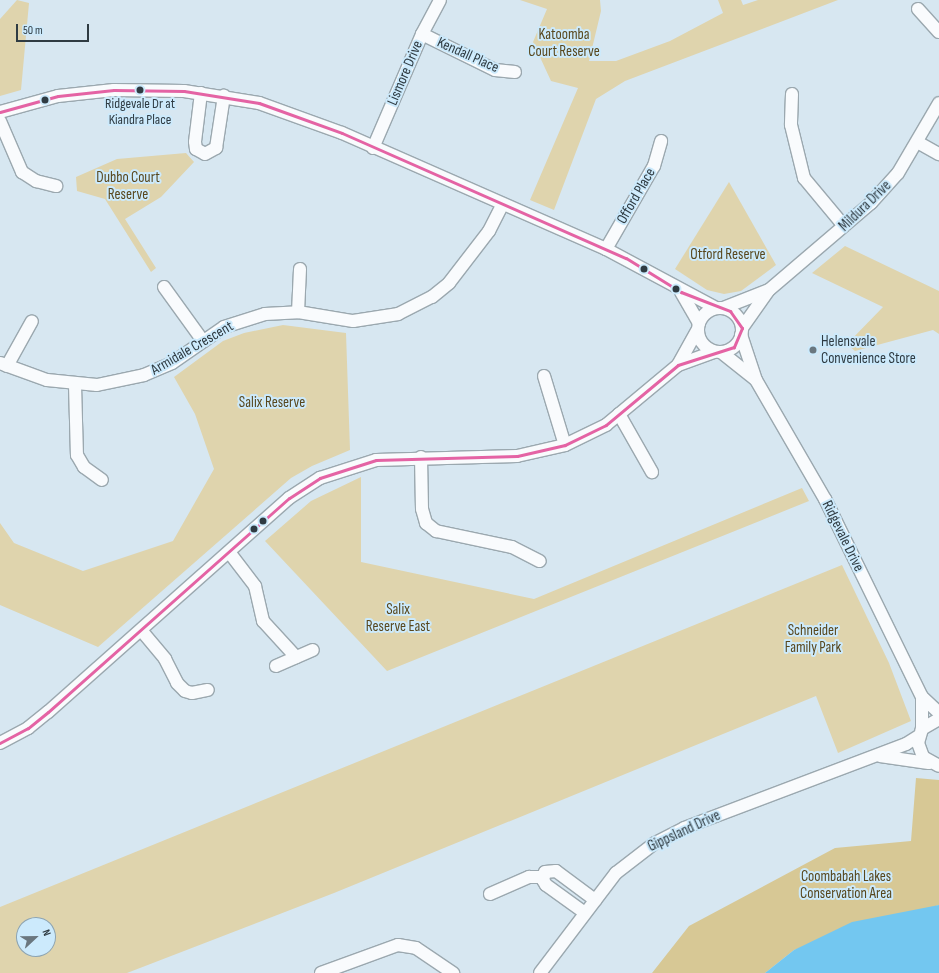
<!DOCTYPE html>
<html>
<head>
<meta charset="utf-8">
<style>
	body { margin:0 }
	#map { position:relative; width:939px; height:973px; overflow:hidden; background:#d7e7f1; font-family:"Sofia Sans Condensed",sans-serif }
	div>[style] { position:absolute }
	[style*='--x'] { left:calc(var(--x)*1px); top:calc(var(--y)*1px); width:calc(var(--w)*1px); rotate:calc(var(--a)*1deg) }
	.green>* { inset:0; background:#dfd4ad }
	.forest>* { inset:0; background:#d7c895 }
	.water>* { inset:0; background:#73c7f0 }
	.roads { filter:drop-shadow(1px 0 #9ba8af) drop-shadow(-1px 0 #9ba8af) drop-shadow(0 1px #9ba8af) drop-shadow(0 -1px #9ba8af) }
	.minor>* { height:12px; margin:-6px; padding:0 6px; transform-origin:6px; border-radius:6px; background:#f9fbfd }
	.minor>.ring { margin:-6px; padding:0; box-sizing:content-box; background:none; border:12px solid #f9fbfd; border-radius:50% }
	.bus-1>* { height:3px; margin:-1.5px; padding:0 1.5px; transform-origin:1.5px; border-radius:1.5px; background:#e463a4 }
	.dots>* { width:11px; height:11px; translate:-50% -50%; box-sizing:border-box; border:2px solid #cceafc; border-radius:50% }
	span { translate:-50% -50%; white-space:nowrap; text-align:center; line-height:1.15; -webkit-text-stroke:4px #cceafc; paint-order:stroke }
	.bus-label { font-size:14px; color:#2f3b42 }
	.park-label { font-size:15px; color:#58471d }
	.street-label { font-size:15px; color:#2f3b42 }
	.poi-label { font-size:15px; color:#2f3b42 }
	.left { translate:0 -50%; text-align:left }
	.north { position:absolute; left:16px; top:917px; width:40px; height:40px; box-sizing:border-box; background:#cceafc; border:1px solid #8da4b2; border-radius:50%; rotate:68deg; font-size:11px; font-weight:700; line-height:16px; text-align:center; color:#2f3b42 }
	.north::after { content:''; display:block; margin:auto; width:14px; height:18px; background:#6a777f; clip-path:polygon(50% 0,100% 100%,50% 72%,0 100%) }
	.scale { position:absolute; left:16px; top:24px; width:73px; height:18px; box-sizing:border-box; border:2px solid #2f3b42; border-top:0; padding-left:5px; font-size:12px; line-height:14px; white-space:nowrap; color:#2f3b42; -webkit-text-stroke:3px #cceafc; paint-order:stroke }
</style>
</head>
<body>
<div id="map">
	<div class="green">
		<div style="clip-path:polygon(17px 0,29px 3px,21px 90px,0 96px,0 19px)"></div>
		<div style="clip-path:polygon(520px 0,600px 0,601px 11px,589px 61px,616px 61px,670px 41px,723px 13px,718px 0,741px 0,743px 5px,758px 0,838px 0,625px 81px,596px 99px,554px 210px,530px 200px,578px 88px,551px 81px,533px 42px,547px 9px)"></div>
		<div style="clip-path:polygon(186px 153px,194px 162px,161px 197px,125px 219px,156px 268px,151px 272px,105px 199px,77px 191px,76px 177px,117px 159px)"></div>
		<div style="clip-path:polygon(729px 182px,776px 265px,741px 291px,724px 294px,707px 290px,675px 269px)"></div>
		<div style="clip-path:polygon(845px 246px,939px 291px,939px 334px,933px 330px,855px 351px,847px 344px,883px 307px,812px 273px)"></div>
		<div style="clip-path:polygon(283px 325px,346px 333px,350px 450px,312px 466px,291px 478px,98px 647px,0 605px,0 523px,14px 543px,83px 571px,173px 541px,214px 469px,195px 414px,174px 377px,223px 341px,244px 333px)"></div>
		<div style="clip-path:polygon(361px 477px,361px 562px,534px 599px,802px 488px,809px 501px,387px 671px,265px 541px,311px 501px)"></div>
		<div style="clip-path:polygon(evenodd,842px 565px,889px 663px,911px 721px,838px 753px,816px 696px,334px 893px,127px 973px,0 973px,0 907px,842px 565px,24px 925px,48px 925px,48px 949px,24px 949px,24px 925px)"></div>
	</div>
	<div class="forest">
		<div style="clip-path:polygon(916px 778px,939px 780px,939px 905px,794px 950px,765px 973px,652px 973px,689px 926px,835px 848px,911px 841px)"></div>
	</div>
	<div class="water">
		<div style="clip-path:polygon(939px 905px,939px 973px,765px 973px,794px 950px,852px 922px)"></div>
	</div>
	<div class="roads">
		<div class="minor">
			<div style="--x:918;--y:9;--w:31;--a:48"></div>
			<div style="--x:422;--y:34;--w:81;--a:26.3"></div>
			<div style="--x:495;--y:70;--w:20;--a:6"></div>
			<div style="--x:201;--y:93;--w:49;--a:97"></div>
			<div style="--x:195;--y:142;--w:7;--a:82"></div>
			<div style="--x:196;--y:149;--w:10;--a:29"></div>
			<div style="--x:205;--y:154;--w:13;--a:-29"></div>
			<div style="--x:216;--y:148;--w:53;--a:-81.3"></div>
			<div style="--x:792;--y:94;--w:31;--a:92"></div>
			<div style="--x:791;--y:125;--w:55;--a:76.2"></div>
			<div style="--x:804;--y:178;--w:62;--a:50.2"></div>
			<div style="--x:0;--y:112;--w:60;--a:-15.4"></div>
			<div style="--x:58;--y:96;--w:56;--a:-6.1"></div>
			<div style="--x:114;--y:90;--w:70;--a:0.8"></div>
			<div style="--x:184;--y:91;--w:76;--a:9.1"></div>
			<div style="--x:259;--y:103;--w:88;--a:19.9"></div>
			<div style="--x:342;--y:133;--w:288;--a:23.7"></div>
			<div style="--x:606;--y:249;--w:125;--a:28.2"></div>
			<div style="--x:0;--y:121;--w:56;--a:66.7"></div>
			<div style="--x:22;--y:172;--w:17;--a:33"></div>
			<div style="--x:36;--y:181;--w:21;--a:14"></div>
			<div style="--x:919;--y:143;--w:23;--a:29"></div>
			<div style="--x:373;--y:148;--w:124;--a:-66.7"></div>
			<div style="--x:422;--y:34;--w:38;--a:-62"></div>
			<div style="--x:606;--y:249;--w:96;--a:-60"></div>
			<div style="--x:654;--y:166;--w:26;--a:-74"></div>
			<div style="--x:164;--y:287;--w:67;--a:54.2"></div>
			<div style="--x:681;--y:292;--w:36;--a:60"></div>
			<div class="ring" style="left:698px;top:308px;width:32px;height:32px"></div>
			<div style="--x:723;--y:308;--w:49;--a:-21.4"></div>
			<div style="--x:769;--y:290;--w:134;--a:-40.5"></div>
			<div style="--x:871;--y:203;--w:40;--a:-48"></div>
			<div style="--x:898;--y:173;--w:81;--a:-59.6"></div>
			<div style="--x:298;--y:312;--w:43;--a:-87.3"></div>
			<div style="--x:742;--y:328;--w:45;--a:-54.9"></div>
			<div style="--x:741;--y:335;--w:47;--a:71.6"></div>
			<div style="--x:756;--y:380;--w:138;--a:59.9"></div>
			<div style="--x:825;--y:499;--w:220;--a:63.9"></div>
			<div style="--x:922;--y:697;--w:32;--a:90"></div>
			<div style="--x:721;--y:352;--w:43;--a:38.5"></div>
			<div style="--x:0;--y:363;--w:50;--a:19.9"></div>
			<div style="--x:47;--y:380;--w:50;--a:5.7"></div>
			<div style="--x:97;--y:385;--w:48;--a:-12"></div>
			<div style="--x:144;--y:375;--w:30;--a:-23"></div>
			<div style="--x:172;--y:363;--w:63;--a:-34.7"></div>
			<div style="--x:224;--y:327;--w:43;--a:-17.6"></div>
			<div style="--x:265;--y:314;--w:33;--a:-3"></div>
			<div style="--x:298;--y:312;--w:56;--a:9.3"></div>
			<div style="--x:353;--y:321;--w:46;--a:-8.8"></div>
			<div style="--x:398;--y:314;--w:38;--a:-27"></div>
			<div style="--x:432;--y:297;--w:22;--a:-39"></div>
			<div style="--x:449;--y:283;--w:66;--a:-52.4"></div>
			<div style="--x:489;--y:231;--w:30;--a:-63"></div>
			<div style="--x:678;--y:365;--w:39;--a:-61"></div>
			<div style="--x:7;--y:366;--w:51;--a:-60.9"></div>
			<div style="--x:544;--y:376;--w:72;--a:73.1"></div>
			<div style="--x:75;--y:385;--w:70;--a:88.4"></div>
			<div style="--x:77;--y:455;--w:14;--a:60"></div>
			<div style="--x:84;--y:467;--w:22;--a:36"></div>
			<div style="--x:619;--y:414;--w:67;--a:60.4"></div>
			<div style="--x:421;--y:457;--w:52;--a:88.9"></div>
			<div style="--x:422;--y:509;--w:15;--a:74"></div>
			<div style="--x:426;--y:523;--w:13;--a:39"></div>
			<div style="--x:436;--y:531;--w:78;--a:11.9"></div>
			<div style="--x:512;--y:547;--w:31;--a:27"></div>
			<div style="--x:229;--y:552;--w:43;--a:52.6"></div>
			<div style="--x:255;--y:586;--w:36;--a:77"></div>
			<div style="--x:263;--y:621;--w:49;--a:47.5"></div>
			<div style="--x:141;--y:630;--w:38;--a:50"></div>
			<div style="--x:165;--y:659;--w:27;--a:63"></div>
			<div style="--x:177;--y:683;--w:11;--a:45"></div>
			<div style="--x:185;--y:691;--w:7;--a:16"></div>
			<div style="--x:192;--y:693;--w:16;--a:-11"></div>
			<div style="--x:276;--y:666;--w:40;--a:-23.4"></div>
			<div style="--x:922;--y:697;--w:23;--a:43"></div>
			<div style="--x:939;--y:719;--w:20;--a:150"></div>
			<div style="--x:922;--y:729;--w:15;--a:106"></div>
			<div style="--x:918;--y:743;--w:15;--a:70"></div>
			<div style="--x:923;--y:757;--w:18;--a:29"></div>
			<div style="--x:0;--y:743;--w:32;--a:-28"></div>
			<div style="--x:28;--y:728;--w:26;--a:-39"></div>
			<div style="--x:48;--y:712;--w:322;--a:-41.6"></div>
			<div style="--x:289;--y:498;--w:37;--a:-33"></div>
			<div style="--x:320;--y:478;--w:59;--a:-17.8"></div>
			<div style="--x:376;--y:460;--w:141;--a:-1.6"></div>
			<div style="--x:517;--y:456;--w:49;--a:-12.9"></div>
			<div style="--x:565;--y:445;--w:46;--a:-26"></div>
			<div style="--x:606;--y:425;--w:94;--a:-39.8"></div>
			<div style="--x:678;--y:365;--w:38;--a:-20"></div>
			<div style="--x:880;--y:756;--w:49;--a:8.3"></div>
			<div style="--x:490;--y:894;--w:43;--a:-23.6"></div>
			<div style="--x:529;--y:877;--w:13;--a:0"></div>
			<div style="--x:585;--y:913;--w:48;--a:-144.3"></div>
			<div style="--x:546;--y:885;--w:6;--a:-121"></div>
			<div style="--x:543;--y:880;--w:8;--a:-76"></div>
			<div style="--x:545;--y:872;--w:11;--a:-5"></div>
			<div style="--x:556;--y:871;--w:49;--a:36.6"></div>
			<div style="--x:321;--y:973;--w:82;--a:-20"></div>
			<div style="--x:398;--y:945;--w:18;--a:9"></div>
			<div style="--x:416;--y:948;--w:45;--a:34"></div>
			<div style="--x:540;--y:973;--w:126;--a:-52.8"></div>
			<div style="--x:616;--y:873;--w:49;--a:-37.6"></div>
			<div style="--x:655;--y:843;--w:33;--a:-27"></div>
			<div style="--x:684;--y:828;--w:237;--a:-20.7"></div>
			<div style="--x:906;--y:744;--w:15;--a:-32"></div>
		</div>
	</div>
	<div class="bus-1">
		<div style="--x:0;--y:112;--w:60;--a:-15.4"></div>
		<div style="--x:58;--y:96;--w:56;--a:-6.1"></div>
		<div style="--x:114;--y:90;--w:70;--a:0.8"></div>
		<div style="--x:184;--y:91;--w:76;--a:9.1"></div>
		<div style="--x:259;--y:103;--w:88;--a:19.9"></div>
		<div style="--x:342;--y:133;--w:310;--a:23.8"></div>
		<div style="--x:626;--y:258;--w:65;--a:31.7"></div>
		<div style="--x:681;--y:292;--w:53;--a:21.2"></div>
		<div style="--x:730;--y:311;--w:21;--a:55"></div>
		<div style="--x:742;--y:328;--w:21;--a:113"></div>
		<div style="--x:734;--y:347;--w:59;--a:162.2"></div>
		<div style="--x:678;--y:365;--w:94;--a:140.2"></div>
		<div style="--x:606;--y:425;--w:46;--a:154"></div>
		<div style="--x:565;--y:445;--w:49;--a:167.1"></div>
		<div style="--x:517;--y:456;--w:141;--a:178.4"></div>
		<div style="--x:376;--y:460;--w:59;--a:162.2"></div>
		<div style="--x:320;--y:478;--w:37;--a:147"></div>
		<div style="--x:289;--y:498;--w:322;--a:138.4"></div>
		<div style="--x:48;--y:712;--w:26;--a:141"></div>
		<div style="--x:28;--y:728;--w:32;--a:152"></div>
	</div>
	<div class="dots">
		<div style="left:140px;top:90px;background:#2f3b42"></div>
		<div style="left:45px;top:100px;background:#2f3b42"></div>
		<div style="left:644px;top:269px;background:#2f3b42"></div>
		<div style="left:676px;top:289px;background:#2f3b42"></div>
		<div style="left:813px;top:350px;background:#6a777f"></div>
		<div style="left:263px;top:521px;background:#2f3b42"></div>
		<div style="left:254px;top:529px;background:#2f3b42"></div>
	</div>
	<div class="bus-label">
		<span style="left:140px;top:112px">Ridgevale Dr at<br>Kiandra Place</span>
	</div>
	<div class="park-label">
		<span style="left:564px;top:43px">Katoomba<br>Court Reserve</span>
		<span style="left:128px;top:186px">Dubbo Court<br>Reserve</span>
		<span style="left:728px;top:255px">Otford Reserve</span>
		<span style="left:272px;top:403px">Salix Reserve</span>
		<span style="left:398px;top:618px">Salix<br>Reserve East</span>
		<span style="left:813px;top:639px">Schneider<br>Family Park</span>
		<span style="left:846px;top:885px">Coombabah Lakes<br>Conservation Area</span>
	</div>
	<div class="street-label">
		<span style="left:468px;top:55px;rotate:24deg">Kendall Place</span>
		<span style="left:405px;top:73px;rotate:-67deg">Lismore Drive</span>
		<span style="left:636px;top:196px;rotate:-60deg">Offord Place</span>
		<span style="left:865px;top:206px;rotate:-44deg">Mildura Drive</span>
		<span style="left:192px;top:348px;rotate:-30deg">Armidale Crescent</span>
		<span style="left:843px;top:536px;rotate:64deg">Ridgevale Drive</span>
		<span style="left:684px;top:831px;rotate:-25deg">Gippsland Drive</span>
	</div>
	<div class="poi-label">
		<span class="left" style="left:821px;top:350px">Helensvale<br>Convenience Store</span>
	</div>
	<div class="north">N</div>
	<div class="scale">50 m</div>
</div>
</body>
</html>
